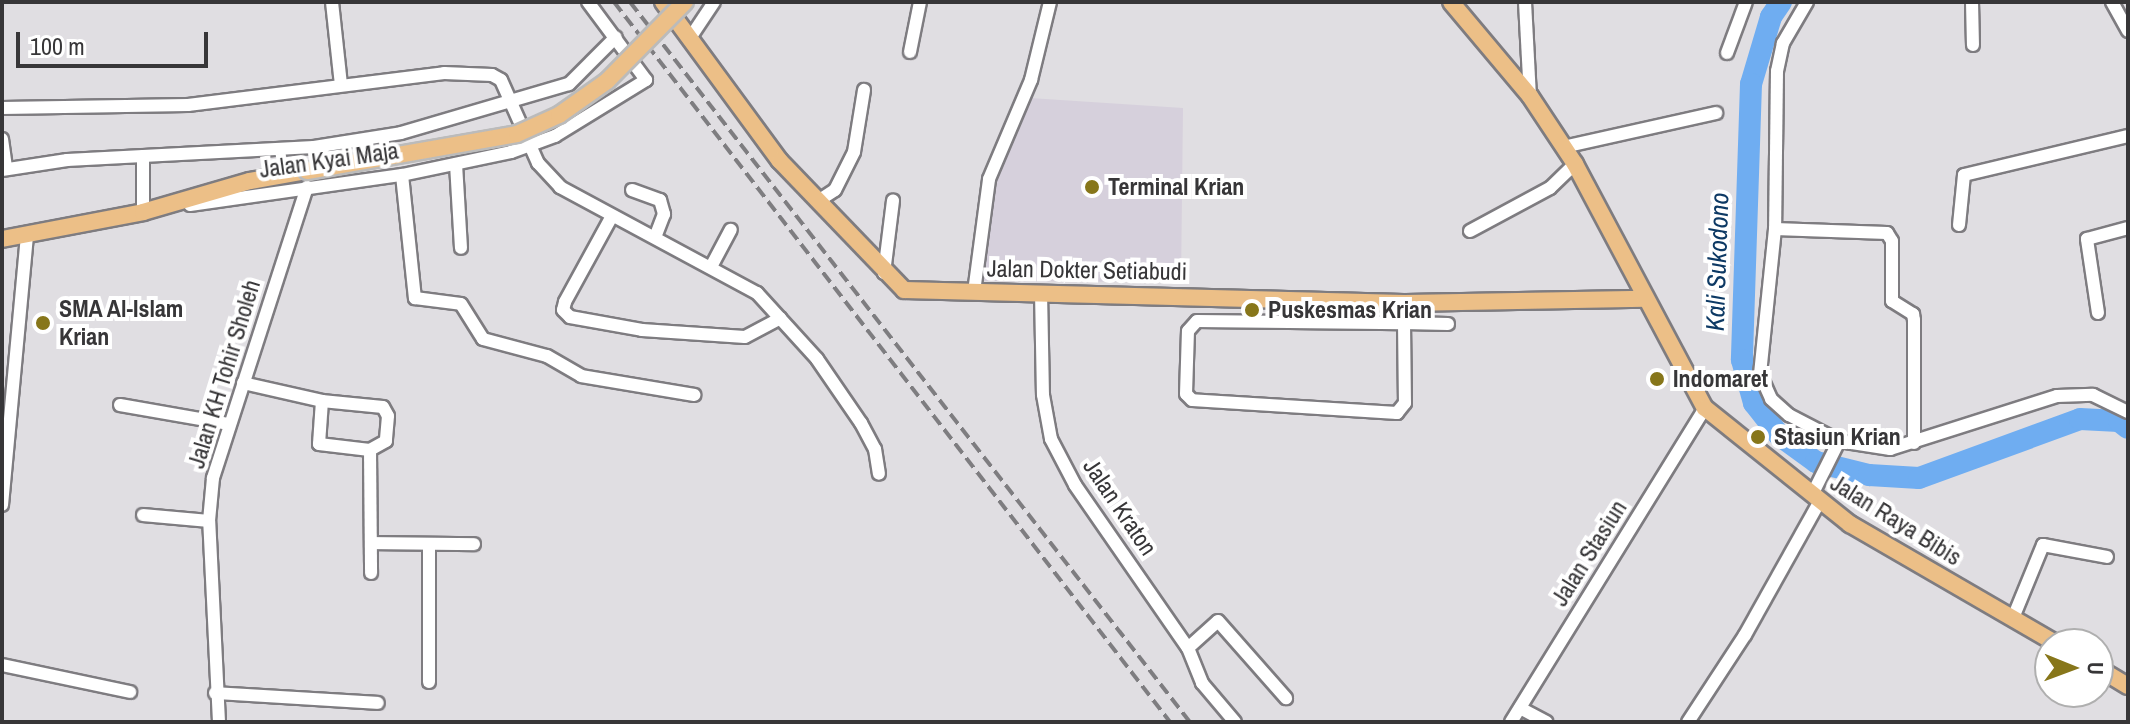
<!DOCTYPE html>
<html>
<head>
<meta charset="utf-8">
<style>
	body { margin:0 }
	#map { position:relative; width:2130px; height:724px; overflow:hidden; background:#e0dee2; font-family:"Archivo Narrow",sans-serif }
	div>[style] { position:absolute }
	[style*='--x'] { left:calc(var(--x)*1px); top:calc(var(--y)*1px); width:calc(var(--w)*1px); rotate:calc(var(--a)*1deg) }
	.built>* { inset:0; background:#d6d0dc }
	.river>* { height:22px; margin:-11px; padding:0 11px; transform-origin:11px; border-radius:11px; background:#6fadf1 }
	.roads { filter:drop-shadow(2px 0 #7e7c80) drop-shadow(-2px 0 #7e7c80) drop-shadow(0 2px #7e7c80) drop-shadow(0 -2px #7e7c80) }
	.minor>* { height:12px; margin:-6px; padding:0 6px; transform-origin:6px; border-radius:6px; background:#fff }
	.major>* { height:16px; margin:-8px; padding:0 8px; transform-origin:8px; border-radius:8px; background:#ecbf87 }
	.rail>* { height:4px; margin-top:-2px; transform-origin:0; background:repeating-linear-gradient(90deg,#7e7d80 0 12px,transparent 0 18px) }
	.bridges { filter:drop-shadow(2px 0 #bbb) drop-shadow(-2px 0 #bbb) drop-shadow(0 2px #bbb) drop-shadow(0 -2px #bbb) }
	.major-bridge>* { height:16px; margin:-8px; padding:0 8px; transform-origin:8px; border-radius:8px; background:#ecbf87 }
	.dots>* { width:22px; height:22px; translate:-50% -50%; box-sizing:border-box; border:4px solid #fff; border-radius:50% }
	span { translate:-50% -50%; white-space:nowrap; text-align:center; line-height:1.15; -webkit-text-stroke:8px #fff; paint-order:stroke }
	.street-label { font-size:24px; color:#373638 }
	.poi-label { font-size:24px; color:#373638; font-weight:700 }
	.left { translate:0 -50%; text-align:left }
	.water-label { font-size:26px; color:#0d3964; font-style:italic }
	.frame { position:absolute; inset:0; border:4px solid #373638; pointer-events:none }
	.north { position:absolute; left:2034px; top:628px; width:80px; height:80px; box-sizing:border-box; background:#fff; border:2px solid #afafaf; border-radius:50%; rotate:91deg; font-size:22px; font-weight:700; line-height:32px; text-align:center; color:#373638 }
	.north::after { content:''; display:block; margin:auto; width:28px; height:36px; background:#87761a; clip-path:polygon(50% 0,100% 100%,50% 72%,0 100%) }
	.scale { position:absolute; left:16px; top:32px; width:192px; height:36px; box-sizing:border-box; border:4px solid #373638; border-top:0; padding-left:10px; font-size:24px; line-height:28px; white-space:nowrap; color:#373638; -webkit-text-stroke:6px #fff; paint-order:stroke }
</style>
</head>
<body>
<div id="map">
	<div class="built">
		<div style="clip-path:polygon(1030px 98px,1183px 108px,1181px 282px,974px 281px,983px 206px)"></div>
	</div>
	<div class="river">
		<div style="--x:1781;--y:2;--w:18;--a:124"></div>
		<div style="--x:1771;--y:17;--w:70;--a:106.6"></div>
		<div style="--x:1751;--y:84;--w:276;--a:91.9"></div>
		<div style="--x:1742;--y:360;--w:45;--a:74.4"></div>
		<div style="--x:1754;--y:403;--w:41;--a:52"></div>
		<div style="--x:1779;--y:435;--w:46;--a:36.1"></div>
		<div style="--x:1816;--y:462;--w:55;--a:13.8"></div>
		<div style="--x:1869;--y:475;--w:50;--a:3.4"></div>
		<div style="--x:1919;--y:478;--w:171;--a:-20.1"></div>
		<div style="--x:2080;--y:419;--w:39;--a:3"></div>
		<div style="--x:2119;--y:421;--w:11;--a:38"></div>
	</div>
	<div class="roads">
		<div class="minor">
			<div style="--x:332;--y:2;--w:83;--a:83.8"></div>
			<div style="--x:1525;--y:2;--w:94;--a:87"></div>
			<div style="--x:1807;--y:2;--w:48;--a:120.3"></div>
			<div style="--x:1783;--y:43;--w:29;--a:102"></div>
			<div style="--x:1777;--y:71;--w:158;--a:90.7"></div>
			<div style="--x:1775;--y:229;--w:146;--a:95.9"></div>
			<div style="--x:1760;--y:374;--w:27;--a:66"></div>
			<div style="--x:1771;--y:399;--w:24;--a:42"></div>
			<div style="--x:1789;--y:415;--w:56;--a:27.5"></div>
			<div style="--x:1839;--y:441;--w:52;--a:8.9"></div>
			<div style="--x:1890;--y:449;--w:175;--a:-17.6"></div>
			<div style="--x:2057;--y:396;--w:36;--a:-2"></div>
			<div style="--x:2093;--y:395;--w:39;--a:26"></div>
			<div style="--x:1972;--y:2;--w:43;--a:88.7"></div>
			<div style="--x:2112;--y:2;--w:33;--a:61"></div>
			<div style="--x:690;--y:38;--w:43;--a:-56.3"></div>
			<div style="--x:910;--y:52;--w:51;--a:-78.7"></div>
			<div style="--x:1727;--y:53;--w:54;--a:-69.6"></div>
			<div style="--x:2;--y:108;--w:186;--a:-0.9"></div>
			<div style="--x:188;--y:105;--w:258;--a:-7.1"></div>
			<div style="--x:444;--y:73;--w:48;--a:2.4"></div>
			<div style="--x:492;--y:75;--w:10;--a:29"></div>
			<div style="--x:501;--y:80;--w:91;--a:66"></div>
			<div style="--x:538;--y:163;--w:33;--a:47"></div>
			<div style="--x:560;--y:187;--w:224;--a:28.3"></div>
			<div style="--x:757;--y:293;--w:89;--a:47.7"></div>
			<div style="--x:817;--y:359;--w:78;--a:55.5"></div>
			<div style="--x:861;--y:423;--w:30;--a:62"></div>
			<div style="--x:875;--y:449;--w:25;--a:81"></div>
			<div style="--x:2;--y:139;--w:30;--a:82"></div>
			<div style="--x:1563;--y:147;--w:157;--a:-12.5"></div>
			<div style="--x:143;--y:156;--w:56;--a:90"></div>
			<div style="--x:143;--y:212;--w:5;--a:-11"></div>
			<div style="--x:456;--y:164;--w:84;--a:86.6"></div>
			<div style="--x:2;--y:170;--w:66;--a:-8.7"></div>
			<div style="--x:67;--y:160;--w:247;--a:-3"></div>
			<div style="--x:314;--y:147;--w:88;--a:-9.1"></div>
			<div style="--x:401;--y:133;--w:175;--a:-16.3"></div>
			<div style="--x:569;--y:84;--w:66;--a:-45"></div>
			<div style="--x:402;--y:175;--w:124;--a:84"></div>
			<div style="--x:415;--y:298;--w:46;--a:7.4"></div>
			<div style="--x:461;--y:304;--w:41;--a:57.8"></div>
			<div style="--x:483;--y:339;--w:66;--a:14.9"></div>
			<div style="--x:547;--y:356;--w:39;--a:30"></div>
			<div style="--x:581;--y:376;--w:115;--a:9.5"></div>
			<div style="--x:632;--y:190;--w:30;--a:20"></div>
			<div style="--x:660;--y:200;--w:15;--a:74"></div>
			<div style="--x:664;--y:214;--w:25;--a:111"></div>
			<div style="--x:818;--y:201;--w:20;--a:-33"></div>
			<div style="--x:835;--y:190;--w:42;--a:-63.4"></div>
			<div style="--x:854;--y:152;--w:63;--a:-80.8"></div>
			<div style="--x:190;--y:205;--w:214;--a:-8.1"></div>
			<div style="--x:402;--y:175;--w:111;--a:-11.9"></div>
			<div style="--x:511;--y:152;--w:47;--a:-20"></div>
			<div style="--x:555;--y:136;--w:107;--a:-31.6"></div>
			<div style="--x:646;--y:80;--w:97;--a:-126.6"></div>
			<div style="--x:612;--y:216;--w:98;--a:118.7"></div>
			<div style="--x:565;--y:302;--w:8;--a:104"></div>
			<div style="--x:563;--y:310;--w:10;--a:45"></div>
			<div style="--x:570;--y:317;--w:73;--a:10.2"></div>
			<div style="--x:642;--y:330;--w:103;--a:3.9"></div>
			<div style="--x:745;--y:337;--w:40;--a:-28"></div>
			<div style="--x:1959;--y:225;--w:50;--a:-84.3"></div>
			<div style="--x:1964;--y:175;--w:169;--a:-13.4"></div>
			<div style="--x:1775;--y:229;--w:112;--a:2"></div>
			<div style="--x:1887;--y:233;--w:9;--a:58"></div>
			<div style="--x:1892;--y:241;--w:60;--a:90"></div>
			<div style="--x:1892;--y:301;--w:25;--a:32"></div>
			<div style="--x:1913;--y:314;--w:6;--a:81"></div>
			<div style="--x:1914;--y:320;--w:123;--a:90"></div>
			<div style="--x:1470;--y:231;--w:91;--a:-28.3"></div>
			<div style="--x:1550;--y:188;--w:35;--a:-44"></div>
			<div style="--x:712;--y:265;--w:40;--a:-62"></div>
			<div style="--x:884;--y:273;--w:73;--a:-82.9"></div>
			<div style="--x:974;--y:292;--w:114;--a:-82.4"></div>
			<div style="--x:989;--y:179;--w:108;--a:-67"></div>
			<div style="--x:1031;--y:80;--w:80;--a:-76.3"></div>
			<div style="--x:1041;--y:292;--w:103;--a:88.9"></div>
			<div style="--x:1043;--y:395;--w:45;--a:79.7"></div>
			<div style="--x:1051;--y:439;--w:52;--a:62.4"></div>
			<div style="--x:1075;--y:485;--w:198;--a:55.3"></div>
			<div style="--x:1188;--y:648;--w:38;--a:68"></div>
			<div style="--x:1202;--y:683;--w:51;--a:49.8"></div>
			<div style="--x:1404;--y:303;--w:20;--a:90"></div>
			<div style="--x:1404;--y:323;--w:80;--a:89.3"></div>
			<div style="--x:1405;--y:403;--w:13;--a:129"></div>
			<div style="--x:1397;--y:413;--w:205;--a:-176.4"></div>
			<div style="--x:1192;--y:400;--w:8;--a:-135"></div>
			<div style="--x:1186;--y:394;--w:63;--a:-88.2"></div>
			<div style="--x:1188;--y:331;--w:13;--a:-48"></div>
			<div style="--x:1197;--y:321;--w:207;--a:0.6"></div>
			<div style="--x:1404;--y:323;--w:44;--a:1.3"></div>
			<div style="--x:2098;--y:313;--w:75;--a:-98.5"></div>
			<div style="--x:2087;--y:239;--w:42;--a:-15"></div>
			<div style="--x:243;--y:383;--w:81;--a:12.8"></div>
			<div style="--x:322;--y:401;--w:61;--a:5.6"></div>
			<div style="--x:383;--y:407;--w:10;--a:61"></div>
			<div style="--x:388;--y:416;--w:25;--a:95"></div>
			<div style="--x:386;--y:441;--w:18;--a:151"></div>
			<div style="--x:322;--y:401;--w:43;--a:94"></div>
			<div style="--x:319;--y:444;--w:51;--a:6.7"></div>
			<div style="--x:370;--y:450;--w:123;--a:89.5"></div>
			<div style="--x:120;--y:405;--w:111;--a:9.9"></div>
			<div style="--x:1812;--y:495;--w:60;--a:-63.4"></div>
			<div style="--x:2;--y:505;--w:273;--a:-84.7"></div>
			<div style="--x:143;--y:515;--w:66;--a:5.2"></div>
			<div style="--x:372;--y:543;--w:102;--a:0.6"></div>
			<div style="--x:429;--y:545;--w:137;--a:90"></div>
			<div style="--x:2013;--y:618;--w:79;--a:-67.7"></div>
			<div style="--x:2043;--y:545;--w:65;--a:10.6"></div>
			<div style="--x:1188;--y:648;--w:40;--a:-42"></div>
			<div style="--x:1218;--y:621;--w:103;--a:48.6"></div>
			<div style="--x:2;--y:665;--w:131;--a:11.9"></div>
			<div style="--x:215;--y:693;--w:163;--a:3.5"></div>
			<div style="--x:1520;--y:708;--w:30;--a:28"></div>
			<div style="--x:219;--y:722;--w:201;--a:-92.8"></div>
			<div style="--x:209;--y:521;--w:43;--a:-84.7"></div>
			<div style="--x:213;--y:478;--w:306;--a:-72.1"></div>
			<div style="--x:1511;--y:722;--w:369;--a:-58.3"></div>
			<div style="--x:1688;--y:722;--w:104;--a:-56.8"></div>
			<div style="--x:1745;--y:635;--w:154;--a:-60.8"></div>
		</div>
		<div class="major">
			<div style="--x:663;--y:2;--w:197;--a:53.7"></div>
			<div style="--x:780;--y:161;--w:179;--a:46.1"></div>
			<div style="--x:904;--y:290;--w:500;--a:1.49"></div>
			<div style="--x:1404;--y:303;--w:241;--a:-1"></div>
			<div style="--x:1451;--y:2;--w:123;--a:50"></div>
			<div style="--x:1530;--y:96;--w:82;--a:56.5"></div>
			<div style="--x:1575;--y:164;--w:276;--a:62"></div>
			<div style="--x:1705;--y:408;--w:186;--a:38.7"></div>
			<div style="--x:1850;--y:524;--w:239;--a:30.1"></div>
			<div style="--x:2;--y:239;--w:144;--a:-10.8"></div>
			<div style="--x:143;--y:212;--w:111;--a:-16.2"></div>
			<div style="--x:250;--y:181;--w:58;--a:-10"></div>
			<div style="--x:2098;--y:668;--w:35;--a:31"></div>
		</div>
	</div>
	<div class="rail">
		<div style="--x:614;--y:2;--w:910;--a:52.32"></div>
		<div style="--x:630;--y:2;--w:912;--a:52.13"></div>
	</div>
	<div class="bridges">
		<div class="major-bridge">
			<div style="--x:307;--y:171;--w:213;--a:-10"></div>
			<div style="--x:517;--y:134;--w:46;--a:-24.3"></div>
			<div style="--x:559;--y:115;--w:59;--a:-35.3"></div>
			<div style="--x:607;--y:81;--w:111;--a:-45.4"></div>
		</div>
	</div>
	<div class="dots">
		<div style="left:1092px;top:187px;background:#87761a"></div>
		<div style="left:1252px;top:310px;background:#87761a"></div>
		<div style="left:43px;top:323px;background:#87761a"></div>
		<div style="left:1657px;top:379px;background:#87761a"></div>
		<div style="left:1758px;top:437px;background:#87761a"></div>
	</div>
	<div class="street-label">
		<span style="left:329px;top:160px;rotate:-8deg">Jalan Kyai Maja</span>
		<span style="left:1087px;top:270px;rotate:1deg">Jalan Dokter Setiabudi</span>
		<span style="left:224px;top:374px;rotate:-73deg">Jalan KH Tohir Sholeh</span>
		<span style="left:1120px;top:507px;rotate:56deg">Jalan Kraton</span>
		<span style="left:1896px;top:520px;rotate:32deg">Jalan Raya Bibis</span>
		<span style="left:1589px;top:553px;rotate:-58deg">Jalan Stasiun</span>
	</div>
	<div class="poi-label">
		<span class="left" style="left:1108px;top:187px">Terminal Krian</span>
		<span class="left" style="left:59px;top:323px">SMA Al-Islam<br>Krian</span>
		<span class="left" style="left:1268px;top:310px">Puskesmas Krian</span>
		<span class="left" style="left:1673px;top:379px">Indomaret</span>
		<span class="left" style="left:1774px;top:437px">Stasiun Krian</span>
	</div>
	<div class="water-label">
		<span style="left:1717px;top:262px;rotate:-88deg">Kali Sukodono</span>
	</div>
	<div class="frame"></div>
	<div class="north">U</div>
	<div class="scale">100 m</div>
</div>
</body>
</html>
